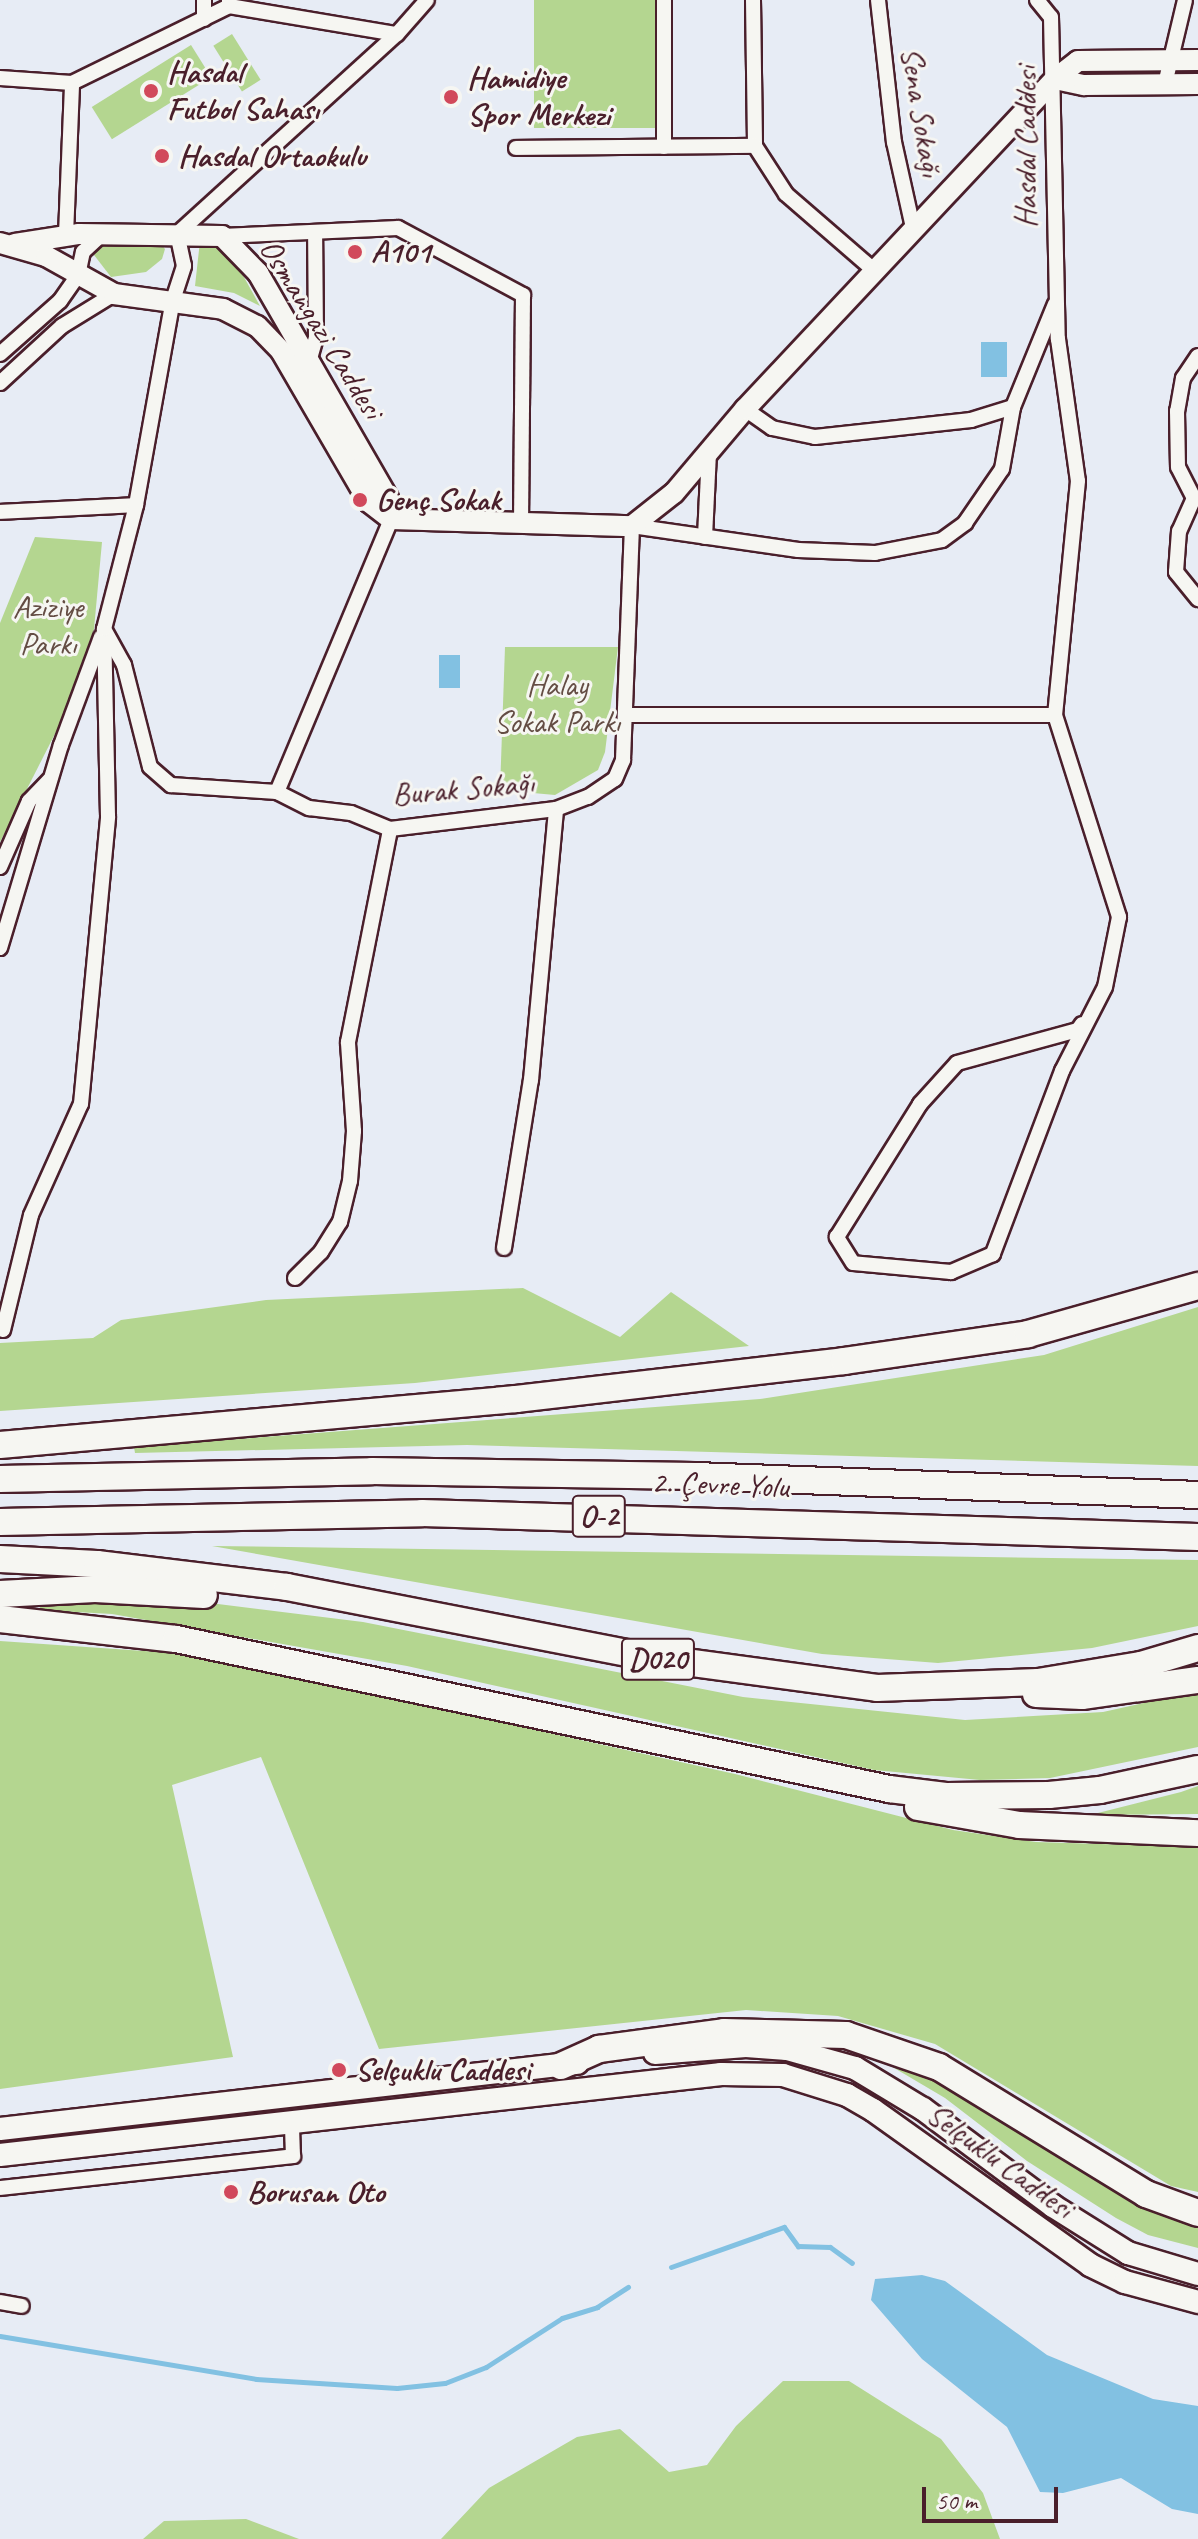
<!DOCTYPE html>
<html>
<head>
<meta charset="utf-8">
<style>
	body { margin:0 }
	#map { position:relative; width:1198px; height:2539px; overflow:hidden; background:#e7ecf5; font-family:Caveat,sans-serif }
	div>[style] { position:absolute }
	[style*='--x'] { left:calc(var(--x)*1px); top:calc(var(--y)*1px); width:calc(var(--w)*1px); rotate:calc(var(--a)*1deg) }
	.green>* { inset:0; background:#b4d690; transform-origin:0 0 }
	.water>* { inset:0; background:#82c1e2; transform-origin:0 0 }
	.stream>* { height:5px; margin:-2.5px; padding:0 2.5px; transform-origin:2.5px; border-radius:2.5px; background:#82c1e2 }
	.roads { filter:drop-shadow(2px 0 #4a1f2b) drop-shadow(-2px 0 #4a1f2b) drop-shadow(0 2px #4a1f2b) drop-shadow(0 -2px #4a1f2b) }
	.street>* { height:14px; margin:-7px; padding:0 7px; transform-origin:7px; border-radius:7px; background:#f6f6f2 }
	.secondary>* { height:20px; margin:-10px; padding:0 10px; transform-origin:10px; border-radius:10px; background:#f6f6f2 }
	.primary>* { height:22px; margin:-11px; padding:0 11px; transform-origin:11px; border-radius:11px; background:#f6f6f2 }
	.highway>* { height:26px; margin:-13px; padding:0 13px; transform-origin:13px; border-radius:13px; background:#f6f6f2 }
	.dots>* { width:22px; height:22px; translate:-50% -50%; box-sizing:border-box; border:4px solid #f6f6f2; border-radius:50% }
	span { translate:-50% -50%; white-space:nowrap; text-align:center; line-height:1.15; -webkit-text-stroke:6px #f6f6f2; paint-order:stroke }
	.shield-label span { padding:2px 6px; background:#f6f6f2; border:2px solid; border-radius:6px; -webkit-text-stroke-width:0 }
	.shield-label { font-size:30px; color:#4a1f2b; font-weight:700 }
	.poi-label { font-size:32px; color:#4a1f2b; font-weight:700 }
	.left { translate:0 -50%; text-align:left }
	.street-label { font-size:32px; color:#4a1f2b }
	.park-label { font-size:32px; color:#644d44 }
	.scale { position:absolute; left:922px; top:2487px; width:136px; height:36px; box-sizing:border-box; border:4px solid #4a1f2b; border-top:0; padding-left:10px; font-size:24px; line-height:28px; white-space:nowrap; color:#4a1f2b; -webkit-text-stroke:6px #f6f6f2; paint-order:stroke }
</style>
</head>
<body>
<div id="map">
	<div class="green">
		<div style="left:534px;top:0;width:125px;height:128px"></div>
		<div style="left:232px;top:34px;width:54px;height:22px;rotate:58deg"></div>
		<div style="left:191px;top:45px;width:38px;height:117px;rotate:58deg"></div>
		<div style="clip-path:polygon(105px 240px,159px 242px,165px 249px,162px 259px,146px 272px,111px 277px,94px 255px)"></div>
		<div style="clip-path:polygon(200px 241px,230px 252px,260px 306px,234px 293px,195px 286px)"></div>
		<div style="clip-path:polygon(35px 537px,102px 542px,94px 629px,61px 722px,0 842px,0 623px)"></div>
		<div style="clip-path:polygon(505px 647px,618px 647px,605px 752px,598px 770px,555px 795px,500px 790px)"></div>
		<div style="clip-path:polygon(523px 1288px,620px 1337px,671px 1292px,749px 1346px,415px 1383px,0 1411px,0 1343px,93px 1338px,121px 1320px,266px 1300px)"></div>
		<div style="clip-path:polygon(1198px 1307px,1198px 1466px,467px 1445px,135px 1453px,134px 1447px,760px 1399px,1044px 1355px)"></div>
		<div style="clip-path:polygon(212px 1546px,1198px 1560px,1198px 1626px,1092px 1648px,938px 1663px,822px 1654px)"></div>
		<div style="clip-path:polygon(136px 1600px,218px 1604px,363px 1622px,743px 1697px,965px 1720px,1103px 1712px,1198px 1691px,1198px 1747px,1050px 1778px,980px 1780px,874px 1770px,407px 1666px,112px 1614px,40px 1610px,40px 1601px)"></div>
		<div style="clip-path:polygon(0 1641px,173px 1653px,285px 1675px,735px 1774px,953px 1830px,1036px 1842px,1198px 1847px,1198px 2192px,1171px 2186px,935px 2044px,838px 2016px,746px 2010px,379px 2049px,261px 1757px,172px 1785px,233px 2057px,0 2089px)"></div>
		<div style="clip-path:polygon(1198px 1786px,1198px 1814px,1090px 1815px,1181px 1792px)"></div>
		<div style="clip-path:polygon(862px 2049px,898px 2059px,1198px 2222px,1198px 2248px,1148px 2235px,1116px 2218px,1027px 2161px,945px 2098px)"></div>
		<div style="clip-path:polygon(783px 2381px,849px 2381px,941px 2439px,983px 2493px,1000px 2539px,441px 2539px,489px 2488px,577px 2437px,620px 2429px,669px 2472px,707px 2465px,736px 2426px)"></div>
		<div style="clip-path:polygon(246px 2519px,299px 2539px,143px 2539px,164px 2521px)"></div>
	</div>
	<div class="water">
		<div style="left:981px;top:342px;width:26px;height:35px"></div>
		<div style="left:460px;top:655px;width:33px;height:21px;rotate:90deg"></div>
		<div style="clip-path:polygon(922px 2275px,945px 2281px,1047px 2355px,1153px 2399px,1198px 2406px,1198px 2514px,1172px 2509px,1121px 2478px,1063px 2493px,1040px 2492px,1007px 2427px,922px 2359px,871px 2300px,875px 2279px)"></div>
	</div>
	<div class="stream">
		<div style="--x:671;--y:2267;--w:120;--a:-19.5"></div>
		<div style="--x:784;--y:2227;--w:24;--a:54"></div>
		<div style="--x:798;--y:2246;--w:32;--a:2"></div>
		<div style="--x:830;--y:2247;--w:27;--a:36"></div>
		<div style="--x:0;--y:2336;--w:260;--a:9.5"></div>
		<div style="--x:256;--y:2379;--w:141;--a:3.7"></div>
		<div style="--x:397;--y:2388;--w:48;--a:-5.9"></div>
		<div style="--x:445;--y:2383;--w:44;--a:-21.3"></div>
		<div style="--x:486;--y:2367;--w:90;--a:-32.8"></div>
		<div style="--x:562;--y:2318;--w:37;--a:-17"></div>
		<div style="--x:597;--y:2307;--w:37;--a:-33"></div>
	</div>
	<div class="roads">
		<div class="street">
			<div style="--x:229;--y:0;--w:6;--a:90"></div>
			<div style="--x:229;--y:6;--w:170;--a:9.5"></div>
			<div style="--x:664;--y:0;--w:147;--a:90"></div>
			<div style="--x:753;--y:0;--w:146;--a:89.2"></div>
			<div style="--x:755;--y:146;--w:57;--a:57.1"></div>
			<div style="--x:786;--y:194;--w:118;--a:40.9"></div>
			<div style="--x:878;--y:0;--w:143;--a:83.6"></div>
			<div style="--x:894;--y:142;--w:92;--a:77.5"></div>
			<div style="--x:1037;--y:0;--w:22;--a:51"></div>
			<div style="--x:1051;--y:17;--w:322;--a:88.8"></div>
			<div style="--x:1058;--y:339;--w:143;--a:82"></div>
			<div style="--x:1078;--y:481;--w:235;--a:95.6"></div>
			<div style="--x:1055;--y:715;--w:212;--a:72.4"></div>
			<div style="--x:1119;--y:917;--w:71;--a:101.3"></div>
			<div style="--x:1105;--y:987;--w:94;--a:117.1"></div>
			<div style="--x:1062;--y:1071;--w:196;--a:110.7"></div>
			<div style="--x:993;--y:1254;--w:46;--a:156.8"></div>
			<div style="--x:951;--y:1272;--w:98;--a:-174.8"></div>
			<div style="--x:853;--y:1263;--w:31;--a:-122"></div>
			<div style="--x:837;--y:1237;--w:157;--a:-58"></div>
			<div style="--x:920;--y:1104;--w:55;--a:-47.9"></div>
			<div style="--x:957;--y:1063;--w:125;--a:-15.3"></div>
			<div style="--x:1078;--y:1030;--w:7;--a:-56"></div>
			<div style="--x:204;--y:19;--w:19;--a:-90"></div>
			<div style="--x:0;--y:78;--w:72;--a:4"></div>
			<div style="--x:1165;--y:84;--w:86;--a:-76.6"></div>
			<div style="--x:516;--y:148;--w:239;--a:-0.5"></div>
			<div style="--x:66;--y:235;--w:152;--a:-87.7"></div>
			<div style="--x:72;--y:83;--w:175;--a:-26.1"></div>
			<div style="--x:222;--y:236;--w:176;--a:-2.6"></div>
			<div style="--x:398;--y:228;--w:142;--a:28.2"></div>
			<div style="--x:523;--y:295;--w:227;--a:90.5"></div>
			<div style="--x:0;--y:354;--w:80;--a:-41.5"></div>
			<div style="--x:60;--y:301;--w:32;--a:-55"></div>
			<div style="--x:78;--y:275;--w:24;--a:-78"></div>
			<div style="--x:83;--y:252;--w:25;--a:-43"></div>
			<div style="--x:1198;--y:356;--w:27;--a:124"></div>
			<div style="--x:1183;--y:378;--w:34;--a:100"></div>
			<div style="--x:1177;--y:411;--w:56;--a:89"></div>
			<div style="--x:1178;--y:467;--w:35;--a:63"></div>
			<div style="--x:1194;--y:498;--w:36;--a:114"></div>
			<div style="--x:1179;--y:531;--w:41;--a:94.2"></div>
			<div style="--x:1176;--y:572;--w:35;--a:51"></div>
			<div style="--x:309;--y:362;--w:26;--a:-74"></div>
			<div style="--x:316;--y:337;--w:105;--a:-90.5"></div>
			<div style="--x:0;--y:383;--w:84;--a:-42.6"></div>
			<div style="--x:62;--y:326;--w:61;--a:-31.6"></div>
			<div style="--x:745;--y:409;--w:33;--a:35"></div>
			<div style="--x:772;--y:428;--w:44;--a:11.8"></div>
			<div style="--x:815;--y:437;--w:157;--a:-6.2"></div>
			<div style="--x:971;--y:420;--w:44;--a:-17.2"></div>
			<div style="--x:0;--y:512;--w:136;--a:-2.9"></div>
			<div style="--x:705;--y:537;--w:84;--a:-87.3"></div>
			<div style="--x:104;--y:629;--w:41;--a:60.9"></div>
			<div style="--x:124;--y:665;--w:105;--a:75.7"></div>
			<div style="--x:150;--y:767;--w:28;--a:41"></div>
			<div style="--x:171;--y:785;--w:106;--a:3.8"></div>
			<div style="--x:277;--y:792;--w:36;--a:27"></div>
			<div style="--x:309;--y:808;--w:42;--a:6.8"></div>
			<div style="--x:351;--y:813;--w:42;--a:22.3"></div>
			<div style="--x:390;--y:829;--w:167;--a:-6.9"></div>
			<div style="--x:556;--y:809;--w:34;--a:-21"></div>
			<div style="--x:588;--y:797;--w:32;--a:-34"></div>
			<div style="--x:615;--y:779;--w:21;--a:-67"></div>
			<div style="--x:623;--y:760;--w:234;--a:-87.8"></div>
			<div style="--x:632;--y:526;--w:168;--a:8.2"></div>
			<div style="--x:798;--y:550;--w:77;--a:2.2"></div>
			<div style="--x:875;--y:553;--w:68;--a:-11"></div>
			<div style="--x:942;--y:540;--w:29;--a:-36"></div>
			<div style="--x:965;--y:523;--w:65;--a:-55.6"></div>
			<div style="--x:1002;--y:469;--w:63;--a:-79.9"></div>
			<div style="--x:1013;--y:407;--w:111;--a:-67.8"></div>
			<div style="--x:628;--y:715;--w:427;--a:0"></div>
			<div style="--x:277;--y:792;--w:296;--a:-67.3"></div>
			<div style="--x:0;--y:867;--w:72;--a:-66.3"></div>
			<div style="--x:29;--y:801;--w:29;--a:-46"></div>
			<div style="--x:0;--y:948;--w:212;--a:-73.3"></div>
			<div style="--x:61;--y:745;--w:115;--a:-69.7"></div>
			<div style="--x:504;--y:1248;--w:170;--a:-80.9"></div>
			<div style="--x:531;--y:1080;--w:272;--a:-84.7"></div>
			<div style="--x:295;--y:1278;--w:37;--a:-45"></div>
			<div style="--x:321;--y:1252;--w:36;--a:-58"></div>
			<div style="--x:340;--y:1222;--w:42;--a:-76.3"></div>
			<div style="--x:350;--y:1181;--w:50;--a:-85.4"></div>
			<div style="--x:354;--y:1131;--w:89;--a:-93.9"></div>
			<div style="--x:348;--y:1042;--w:217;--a:-78.8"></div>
			<div style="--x:3;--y:1330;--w:118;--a:-76.3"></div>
			<div style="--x:31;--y:1215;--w:122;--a:-65.8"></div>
			<div style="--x:81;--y:1104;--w:289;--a:-84.6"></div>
			<div style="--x:108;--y:816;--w:187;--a:-91.2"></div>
			<div style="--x:104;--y:629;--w:128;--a:-75.5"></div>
			<div style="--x:136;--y:505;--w:208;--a:-79.8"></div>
			<div style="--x:173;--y:300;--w:36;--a:-72"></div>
			<div style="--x:184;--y:266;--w:33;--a:-102"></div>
			<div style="--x:177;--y:234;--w:297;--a:-42.3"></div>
			<div style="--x:397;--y:34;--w:45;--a:-48.6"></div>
			<div style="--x:0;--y:2188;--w:295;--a:-6.2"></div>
			<div style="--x:293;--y:2156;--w:36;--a:-92"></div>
			<div style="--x:0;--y:2302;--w:22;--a:10"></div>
		</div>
		<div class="secondary">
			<div style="--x:1055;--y:79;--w:30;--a:12"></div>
			<div style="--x:1084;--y:85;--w:114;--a:-0.5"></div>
			<div style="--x:0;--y:243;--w:48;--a:15.8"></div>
			<div style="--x:46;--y:256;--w:78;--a:29.2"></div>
			<div style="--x:114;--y:294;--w:110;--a:7.8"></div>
			<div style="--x:223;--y:309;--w:38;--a:27"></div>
			<div style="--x:257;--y:326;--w:35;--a:46"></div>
			<div style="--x:281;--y:351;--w:175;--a:59.8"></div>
			<div style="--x:369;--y:502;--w:28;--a:38"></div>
			<div style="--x:391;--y:519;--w:241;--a:1.7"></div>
			<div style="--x:632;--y:526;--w:53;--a:-38.2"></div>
			<div style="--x:674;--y:493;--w:110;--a:-49.8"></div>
			<div style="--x:745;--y:409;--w:453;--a:-46.8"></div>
			<div style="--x:1055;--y:79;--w:29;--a:-38"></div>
			<div style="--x:1078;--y:61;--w:120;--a:-0.5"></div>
			<div style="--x:15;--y:244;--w:65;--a:-8.9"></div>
			<div style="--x:79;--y:234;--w:143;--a:0.8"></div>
			<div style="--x:222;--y:236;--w:52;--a:45.8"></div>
			<div style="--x:258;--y:273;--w:260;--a:60"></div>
			<div style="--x:388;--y:498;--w:21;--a:82"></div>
		</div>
		<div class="primary">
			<div style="--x:655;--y:2053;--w:91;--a:-4.4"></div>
			<div style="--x:746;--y:2046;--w:41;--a:4.2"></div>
			<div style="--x:787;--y:2049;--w:71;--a:15.6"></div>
			<div style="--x:855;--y:2068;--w:79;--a:31.1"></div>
			<div style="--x:923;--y:2109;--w:162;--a:36.7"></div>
			<div style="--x:1053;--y:2206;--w:89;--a:32.1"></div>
			<div style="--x:1128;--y:2253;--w:73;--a:16.7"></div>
			<div style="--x:0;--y:2129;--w:581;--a:-6.53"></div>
			<div style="--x:0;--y:2155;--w:726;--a:-6.41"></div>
			<div style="--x:721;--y:2074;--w:62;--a:0.9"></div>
			<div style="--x:783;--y:2075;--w:67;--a:17.4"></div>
			<div style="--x:847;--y:2095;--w:30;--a:30"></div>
			<div style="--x:873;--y:2110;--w:267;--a:35.5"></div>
			<div style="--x:1090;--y:2265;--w:39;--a:26"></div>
			<div style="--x:1125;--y:2282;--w:76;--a:15.3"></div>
		</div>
		<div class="highway">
			<div style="--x:0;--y:1445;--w:518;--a:-5.09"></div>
			<div style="--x:516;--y:1399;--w:330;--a:-6.6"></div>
			<div style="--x:844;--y:1361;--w:186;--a:-8.3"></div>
			<div style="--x:1028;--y:1334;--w:177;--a:-15.8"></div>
			<div style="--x:0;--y:1479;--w:372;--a:-1.2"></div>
			<div style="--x:372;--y:1471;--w:323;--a:0.9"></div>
			<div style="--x:695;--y:1476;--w:503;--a:2.16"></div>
			<div style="--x:0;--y:1522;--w:422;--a:-1.2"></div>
			<div style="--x:422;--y:1513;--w:776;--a:1.77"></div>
			<div style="--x:0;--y:1559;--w:97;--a:3"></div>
			<div style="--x:97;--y:1564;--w:191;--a:6.9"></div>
			<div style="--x:287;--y:1587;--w:361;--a:11"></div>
			<div style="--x:641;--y:1656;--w:238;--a:7.7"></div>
			<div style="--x:877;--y:1688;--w:161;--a:-2.1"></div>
			<div style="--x:1038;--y:1682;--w:104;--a:-9.4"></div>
			<div style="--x:1141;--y:1665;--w:59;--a:-16.6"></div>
			<div style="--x:0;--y:1594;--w:95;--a:-3"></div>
			<div style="--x:95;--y:1589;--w:109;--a:3.2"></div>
			<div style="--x:0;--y:1619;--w:177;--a:6.5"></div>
			<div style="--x:176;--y:1639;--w:729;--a:11.88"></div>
			<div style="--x:889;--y:1789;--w:57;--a:7"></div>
			<div style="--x:946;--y:1796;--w:103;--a:-0.6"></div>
			<div style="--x:1049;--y:1795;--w:51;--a:-5.6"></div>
			<div style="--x:1100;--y:1790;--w:100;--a:-12.1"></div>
			<div style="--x:1036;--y:1694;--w:46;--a:2.5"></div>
			<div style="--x:1082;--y:1696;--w:117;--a:-7.9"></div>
			<div style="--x:918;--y:1807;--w:103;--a:10.1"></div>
			<div style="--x:1019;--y:1825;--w:179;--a:2.6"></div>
			<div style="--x:561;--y:2066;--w:42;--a:-24.1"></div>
			<div style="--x:599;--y:2049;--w:126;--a:-7.7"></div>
			<div style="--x:724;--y:2032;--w:122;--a:1.4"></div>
			<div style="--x:846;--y:2035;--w:98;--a:19"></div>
			<div style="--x:939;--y:2067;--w:243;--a:31.5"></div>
			<div style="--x:1146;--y:2194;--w:55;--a:20.1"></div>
		</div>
	</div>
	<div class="dots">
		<div style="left:151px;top:91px;background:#d1495b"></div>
		<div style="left:451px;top:97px;background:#d1495b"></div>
		<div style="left:162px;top:156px;background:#d1495b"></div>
		<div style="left:355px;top:252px;background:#d1495b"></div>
		<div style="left:360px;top:500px;background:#d1495b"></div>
		<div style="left:339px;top:2070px;background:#d1495b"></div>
		<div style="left:231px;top:2192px;background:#d1495b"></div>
	</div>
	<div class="shield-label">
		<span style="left:599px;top:1516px">O-2</span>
		<span style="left:658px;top:1659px">D020</span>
	</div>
	<div class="poi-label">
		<span class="left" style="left:167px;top:91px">Hasdal<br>Futbol Sahası</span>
		<span class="left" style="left:467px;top:97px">Hamidiye<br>Spor Merkezi</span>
		<span class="left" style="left:178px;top:156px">Hasdal Ortaokulu</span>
		<span class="left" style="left:371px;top:252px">A101</span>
		<span class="left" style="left:376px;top:500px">Genç Sokak</span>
		<span class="left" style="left:355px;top:2070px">Selçuklu Caddesi</span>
		<span class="left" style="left:247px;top:2192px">Borusan Oto</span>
	</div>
	<div class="street-label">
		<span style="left:921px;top:112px;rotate:81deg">Sena Sokağı</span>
		<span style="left:1026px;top:147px;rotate:-90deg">Hasdal Caddesi</span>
		<span style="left:321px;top:329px;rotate:58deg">Osmangazi Caddesi</span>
		<span style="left:463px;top:789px;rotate:-5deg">Burak Sokağı</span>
		<span style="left:720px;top:1485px;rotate:2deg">2. Çevre Yolu</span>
		<span style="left:1000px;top:2161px;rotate:36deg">Selçuklu Caddesi</span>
	</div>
	<div class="park-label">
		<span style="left:48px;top:626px">Aziziye<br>Parkı</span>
		<span style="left:557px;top:704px">Halay<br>Sokak Parkı</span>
	</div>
	<div class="scale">50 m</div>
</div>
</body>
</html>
